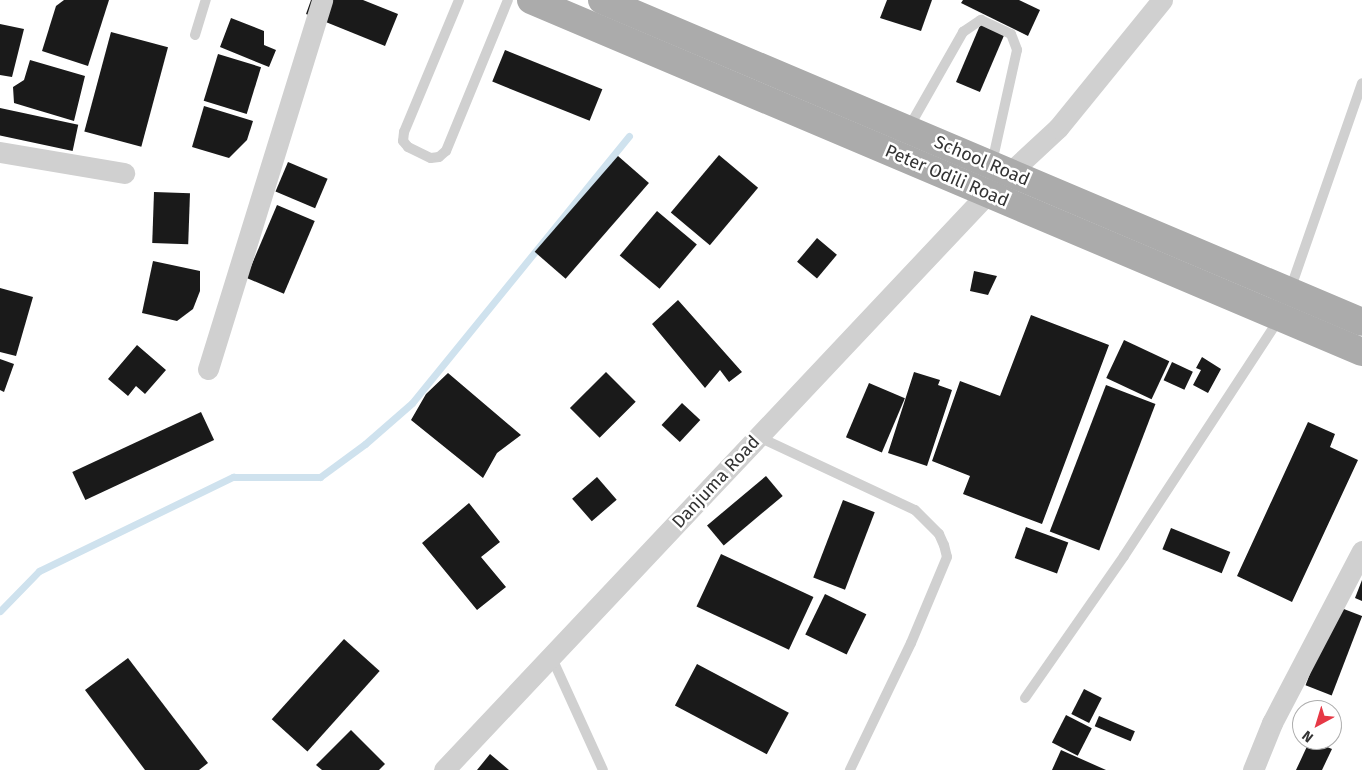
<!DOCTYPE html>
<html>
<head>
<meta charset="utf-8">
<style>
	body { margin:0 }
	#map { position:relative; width:1362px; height:770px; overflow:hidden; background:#fff; font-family:"Fira Sans",sans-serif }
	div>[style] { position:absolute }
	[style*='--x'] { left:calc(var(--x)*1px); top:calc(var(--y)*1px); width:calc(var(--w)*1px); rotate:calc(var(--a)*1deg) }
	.stream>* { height:7px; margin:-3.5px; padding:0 3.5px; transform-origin:3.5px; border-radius:3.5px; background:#cfe2ee }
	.building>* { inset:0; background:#1a1a1a; transform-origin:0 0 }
	.lane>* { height:10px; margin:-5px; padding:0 5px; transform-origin:5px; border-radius:5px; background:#d0d0d0 }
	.street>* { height:21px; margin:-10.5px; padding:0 10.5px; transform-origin:10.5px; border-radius:10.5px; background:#d0d0d0 }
	.primary>* { height:28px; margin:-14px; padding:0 14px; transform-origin:14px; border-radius:14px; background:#ababab }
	span { translate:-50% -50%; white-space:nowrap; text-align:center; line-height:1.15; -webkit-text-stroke:5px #fff; paint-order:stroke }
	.street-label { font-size:18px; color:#333 }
	.north { position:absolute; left:1292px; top:700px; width:50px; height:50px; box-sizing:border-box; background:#fff; border:1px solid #adadad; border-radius:50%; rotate:219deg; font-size:14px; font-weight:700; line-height:20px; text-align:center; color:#333 }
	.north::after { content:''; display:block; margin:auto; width:18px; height:22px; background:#e63946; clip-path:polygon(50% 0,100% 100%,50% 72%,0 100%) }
</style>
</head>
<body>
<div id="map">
	<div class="stream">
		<div style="--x:0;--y:611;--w:56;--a:-45.7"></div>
		<div style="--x:39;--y:571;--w:216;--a:-25.9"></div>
		<div style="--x:233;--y:477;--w:87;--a:0"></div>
		<div style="--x:320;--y:477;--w:56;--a:-36.3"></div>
		<div style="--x:365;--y:444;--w:62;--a:-41.1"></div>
		<div style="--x:412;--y:403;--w:344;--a:-50.9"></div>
	</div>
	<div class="building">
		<div style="clip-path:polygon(64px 0,109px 0,88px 66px,42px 51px,56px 6px)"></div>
		<div style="clip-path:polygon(311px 0,363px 0,398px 14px,385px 46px,306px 14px)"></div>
		<div style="clip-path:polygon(887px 0,932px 0,921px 31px,880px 18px)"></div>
		<div style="clip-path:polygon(963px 0,1019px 0,1040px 10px,1028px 36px,961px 3px)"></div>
		<div style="clip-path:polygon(231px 18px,264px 31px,264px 45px,276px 50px,269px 67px,220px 47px)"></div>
		<div style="left:981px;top:23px;width:26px;height:64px;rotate:23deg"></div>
		<div style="clip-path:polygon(0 24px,24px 29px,12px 77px,0 75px)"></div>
		<div style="left:111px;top:32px;width:59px;height:103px;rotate:15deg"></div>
		<div style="left:505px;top:50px;width:105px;height:34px;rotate:22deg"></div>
		<div style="left:218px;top:54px;width:45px;height:49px;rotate:17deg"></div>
		<div style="clip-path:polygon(30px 60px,85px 76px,74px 121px,14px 103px,13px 87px,24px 80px)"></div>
		<div style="clip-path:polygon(204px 106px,253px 121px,247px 140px,229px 158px,192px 147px)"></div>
		<div style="left:0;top:108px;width:80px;height:27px;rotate:12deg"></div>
		<div style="left:719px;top:155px;width:51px;height:75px;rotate:40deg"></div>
		<div style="left:618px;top:156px;width:41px;height:127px;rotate:41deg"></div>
		<div style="left:288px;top:162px;width:43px;height:32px;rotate:23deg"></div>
		<div style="left:154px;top:192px;width:36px;height:51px;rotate:2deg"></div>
		<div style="left:277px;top:205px;width:41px;height:79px;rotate:23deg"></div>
		<div style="left:657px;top:211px;width:52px;height:58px;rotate:40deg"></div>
		<div style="left:817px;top:238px;width:26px;height:31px;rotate:40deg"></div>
		<div style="clip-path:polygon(153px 261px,200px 271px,200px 291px,193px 309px,177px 321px,142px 313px)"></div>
		<div style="clip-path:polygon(974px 271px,997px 276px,988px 295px,970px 291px)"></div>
		<div style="clip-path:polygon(0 288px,33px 297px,16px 356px,0 352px)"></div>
		<div style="clip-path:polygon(678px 300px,742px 372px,729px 382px,720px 370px,705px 388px,652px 324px)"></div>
		<div style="clip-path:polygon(1031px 315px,1109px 345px,1042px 524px,963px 494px,970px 476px,932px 461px,960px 381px,1000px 396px)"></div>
		<div style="left:1124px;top:340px;width:50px;height:42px;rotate:25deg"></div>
		<div style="clip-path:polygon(137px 345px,166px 370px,145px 394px,136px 386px,128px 396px,108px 379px)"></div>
		<div style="clip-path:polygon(1202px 357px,1221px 369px,1208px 393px,1193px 385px,1201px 370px,1196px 368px)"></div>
		<div style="clip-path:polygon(0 359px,14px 364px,4px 392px,0 390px)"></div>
		<div style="left:1172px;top:362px;width:23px;height:20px;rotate:25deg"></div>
		<div style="left:606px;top:372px;width:42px;height:51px;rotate:45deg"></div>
		<div style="clip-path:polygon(914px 372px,940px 380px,938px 385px,952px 390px,927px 466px,888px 453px)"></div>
		<div style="clip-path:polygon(448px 373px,521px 435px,497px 453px,483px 478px,411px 420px,426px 394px)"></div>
		<div style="left:869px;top:383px;width:39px;height:59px;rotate:23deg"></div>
		<div style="left:1106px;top:385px;width:53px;height:157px;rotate:21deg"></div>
		<div style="left:682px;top:403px;width:25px;height:30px;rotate:43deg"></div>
		<div style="left:201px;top:412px;width:31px;height:142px;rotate:65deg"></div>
		<div style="clip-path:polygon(1308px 422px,1335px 434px,1330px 447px,1358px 460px,1292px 602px,1237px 576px)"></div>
		<div style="left:766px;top:476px;width:26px;height:77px;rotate:50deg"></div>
		<div style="left:597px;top:477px;width:30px;height:33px;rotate:49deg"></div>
		<div style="left:843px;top:500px;width:34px;height:83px;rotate:21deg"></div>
		<div style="clip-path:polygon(469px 503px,500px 542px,481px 557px,506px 587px,477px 610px,422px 543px)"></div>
		<div style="left:1026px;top:527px;width:45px;height:33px;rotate:20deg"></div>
		<div style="left:1171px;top:528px;width:64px;height:23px;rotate:22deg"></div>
		<div style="left:721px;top:554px;width:102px;height:58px;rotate:25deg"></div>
		<div style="clip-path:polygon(1362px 580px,1362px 601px,1355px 598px)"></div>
		<div style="left:825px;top:594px;width:46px;height:45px;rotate:26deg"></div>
		<div style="left:1336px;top:606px;width:28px;height:85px;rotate:21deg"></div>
		<div style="left:344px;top:639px;width:48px;height:108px;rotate:42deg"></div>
		<div style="clip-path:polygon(128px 658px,208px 763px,199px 770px,145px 770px,85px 690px)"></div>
		<div style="left:697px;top:664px;width:104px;height:47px;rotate:28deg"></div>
		<div style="left:1084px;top:689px;width:20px;height:28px;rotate:27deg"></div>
		<div style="left:1066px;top:715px;width:29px;height:31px;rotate:27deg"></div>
		<div style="left:1099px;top:716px;width:39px;height:11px;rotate:23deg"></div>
		<div style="clip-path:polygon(351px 730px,385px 764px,379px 770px,322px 770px,316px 765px)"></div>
		<div style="clip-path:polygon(1310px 740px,1332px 749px,1322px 770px,1296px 770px)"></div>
		<div style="clip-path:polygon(1061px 750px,1106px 770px,1052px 770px)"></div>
		<div style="clip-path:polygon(490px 754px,509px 770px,477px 770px)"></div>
	</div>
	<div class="lane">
		<div style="--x:459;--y:0;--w:143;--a:112.6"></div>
		<div style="--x:404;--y:132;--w:9;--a:96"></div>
		<div style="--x:403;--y:141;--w:8;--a:50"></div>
		<div style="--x:408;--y:147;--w:25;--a:26"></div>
		<div style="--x:431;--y:158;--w:8;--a:-7"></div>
		<div style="--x:439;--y:157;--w:9;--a:-41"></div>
		<div style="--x:446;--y:151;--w:163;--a:-67.7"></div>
		<div style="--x:195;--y:35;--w:37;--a:-73"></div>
		<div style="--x:908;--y:129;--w:112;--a:-60.4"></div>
		<div style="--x:963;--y:32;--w:22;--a:-34"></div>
		<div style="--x:981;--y:20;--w:33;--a:25"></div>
		<div style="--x:1011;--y:34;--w:17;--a:69"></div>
		<div style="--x:1017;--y:50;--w:116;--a:102.5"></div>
		<div style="--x:1290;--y:290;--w:219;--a:-70.8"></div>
		<div style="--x:759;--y:437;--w:172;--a:25.1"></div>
		<div style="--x:915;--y:510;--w:34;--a:45"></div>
		<div style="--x:939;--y:534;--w:12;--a:66"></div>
		<div style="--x:944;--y:545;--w:12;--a:76"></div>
		<div style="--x:947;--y:557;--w:93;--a:112.7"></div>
		<div style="--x:911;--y:643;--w:141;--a:115.7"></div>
		<div style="--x:551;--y:656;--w:125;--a:65.5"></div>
		<div style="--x:1025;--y:698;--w:173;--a:-55.1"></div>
		<div style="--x:1124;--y:556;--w:285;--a:-56.8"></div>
	</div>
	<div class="street">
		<div style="--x:0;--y:152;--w:126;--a:9.6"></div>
		<div style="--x:208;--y:369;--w:386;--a:-72.8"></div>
		<div style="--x:444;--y:770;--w:793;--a:-46.69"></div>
		<div style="--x:988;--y:193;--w:96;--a:-42.9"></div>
		<div style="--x:1058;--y:128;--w:165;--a:-50.9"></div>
		<div style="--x:1253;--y:770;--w:51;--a:-68"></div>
		<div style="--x:1272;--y:723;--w:194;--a:-62.4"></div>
	</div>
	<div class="primary">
		<div style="--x:531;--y:0;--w:902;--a:22.96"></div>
		<div style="--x:602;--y:0;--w:825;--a:22.96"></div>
	</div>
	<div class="street-label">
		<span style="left:982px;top:161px;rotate:23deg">School Road</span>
		<span style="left:947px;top:176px;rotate:23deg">Peter Odili Road</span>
		<span style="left:716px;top:482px;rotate:-47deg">Danjuma Road</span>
	</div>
	<div class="north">N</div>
</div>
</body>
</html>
